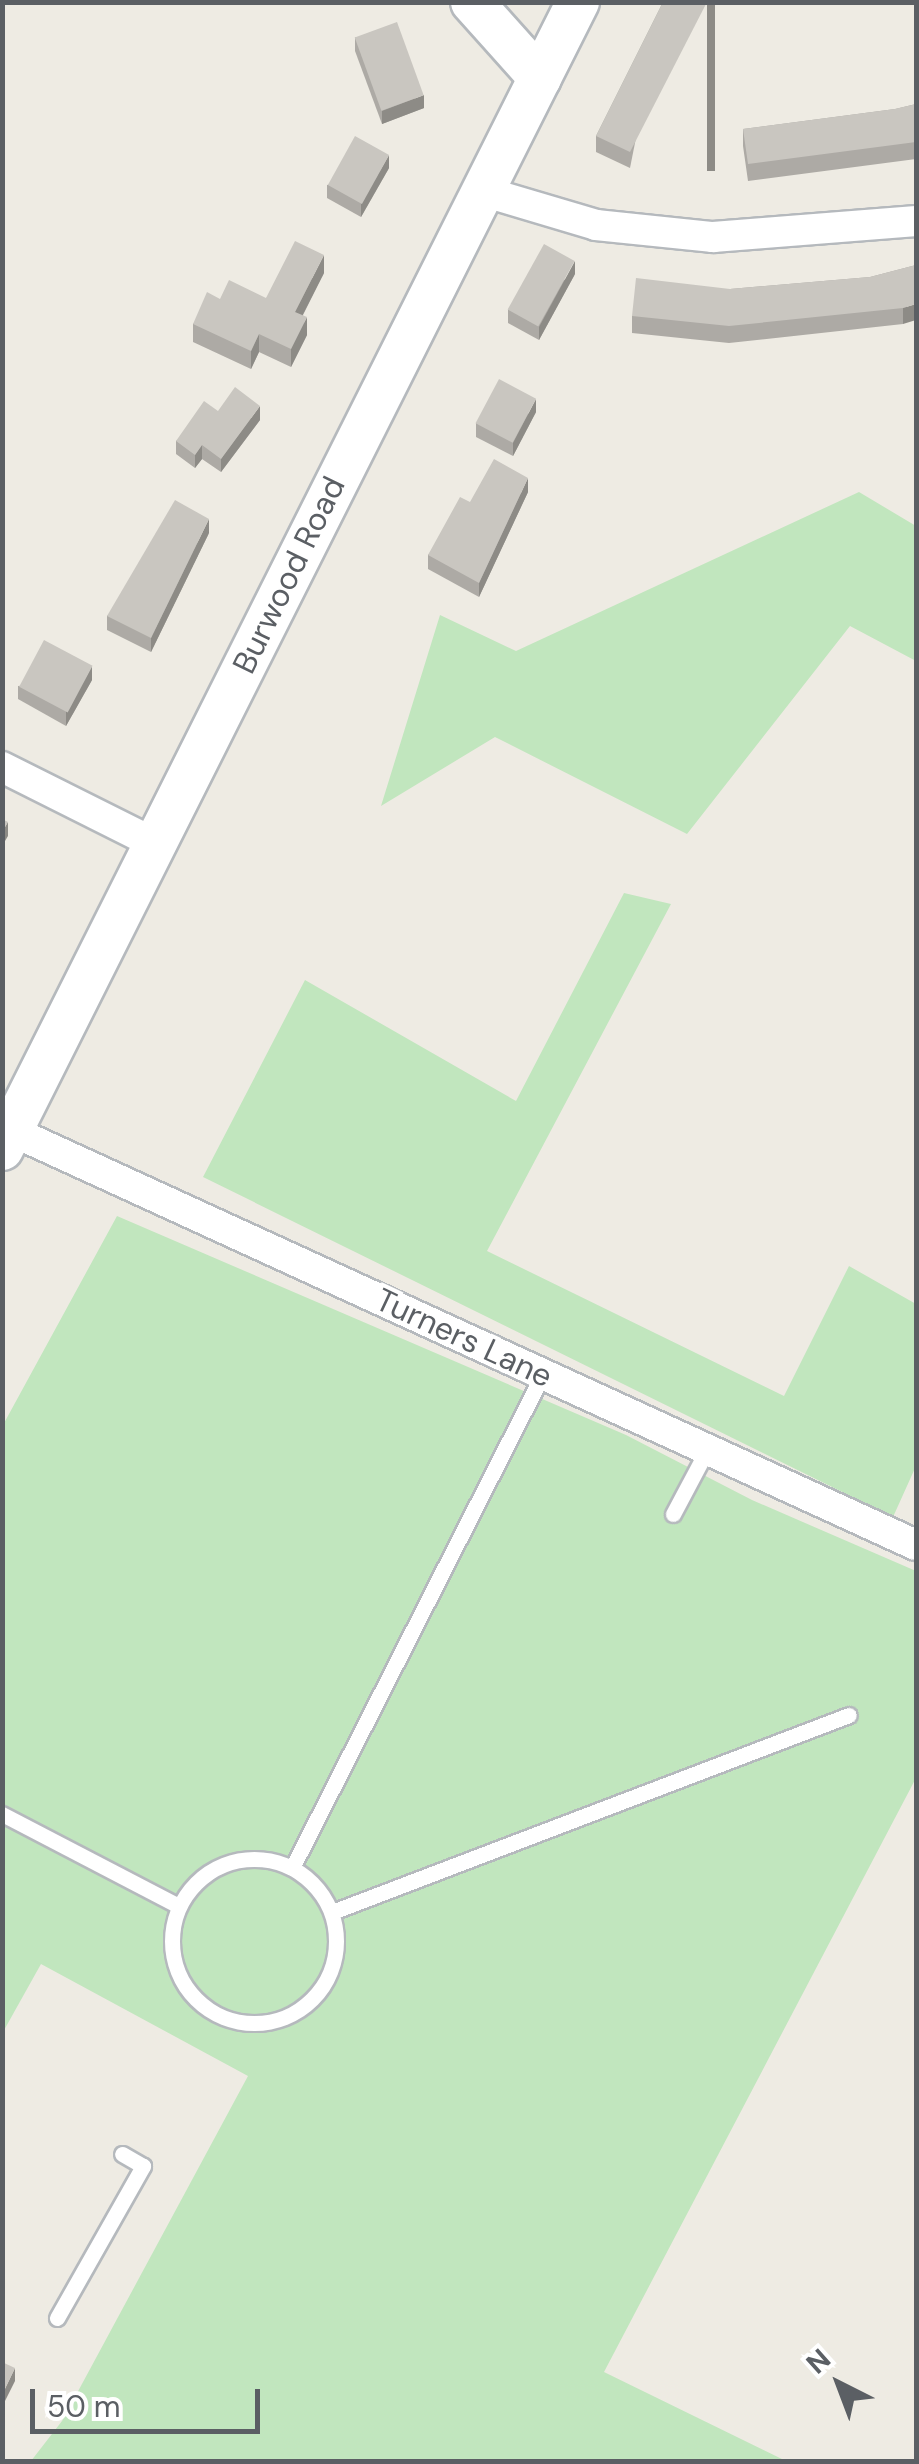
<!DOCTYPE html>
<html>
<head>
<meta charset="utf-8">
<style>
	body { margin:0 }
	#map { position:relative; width:919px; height:2464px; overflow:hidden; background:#eeebe3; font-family:"DM Sans",sans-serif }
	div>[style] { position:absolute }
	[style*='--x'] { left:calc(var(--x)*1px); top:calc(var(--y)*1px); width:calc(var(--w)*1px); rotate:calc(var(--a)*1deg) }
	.green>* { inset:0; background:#c1e6be }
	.roads { filter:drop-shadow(2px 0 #b5b9bd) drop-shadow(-2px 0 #b5b9bd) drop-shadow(0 2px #b5b9bd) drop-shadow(0 -2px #b5b9bd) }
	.lane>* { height:15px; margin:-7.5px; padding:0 7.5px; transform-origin:7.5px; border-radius:7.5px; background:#fff }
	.lane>.ring { margin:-7.5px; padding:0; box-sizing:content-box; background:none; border:15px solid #fff; border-radius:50% }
	.street>* { height:30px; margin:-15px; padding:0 15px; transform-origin:15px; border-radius:15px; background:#fff }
	.secondary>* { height:42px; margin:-21px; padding:0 21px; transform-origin:21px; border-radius:21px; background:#fff }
	.wall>* { inset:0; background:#adaaa5 }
	.shaded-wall>* { inset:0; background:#8d8b86; transform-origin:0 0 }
	.building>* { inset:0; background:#c9c6c0; transform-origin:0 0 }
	span { translate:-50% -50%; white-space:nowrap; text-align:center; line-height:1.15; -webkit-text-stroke:8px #fff; paint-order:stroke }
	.street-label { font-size:32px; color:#5b5f64 }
	.frame { position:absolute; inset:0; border:5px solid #5b5f64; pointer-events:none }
	.north { position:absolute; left:789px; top:2334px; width:100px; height:100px; -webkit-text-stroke:8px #fff; paint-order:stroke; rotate:318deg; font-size:28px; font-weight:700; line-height:40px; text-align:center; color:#5b5f64 }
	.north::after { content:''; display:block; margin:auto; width:35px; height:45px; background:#5b5f64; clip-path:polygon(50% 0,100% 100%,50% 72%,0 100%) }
	.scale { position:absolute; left:30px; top:2389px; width:230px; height:45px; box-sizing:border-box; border:5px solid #5b5f64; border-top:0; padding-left:12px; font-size:30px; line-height:35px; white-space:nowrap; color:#5b5f64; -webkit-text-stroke:8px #fff; paint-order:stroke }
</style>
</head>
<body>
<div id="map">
	<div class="green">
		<div style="clip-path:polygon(859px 492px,916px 526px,916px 661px,850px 626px,687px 834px,495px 737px,381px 806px,440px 615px,516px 651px)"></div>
		<div style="clip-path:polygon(624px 893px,671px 904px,487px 1251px,784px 1396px,849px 1266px,916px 1304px,916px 1466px,893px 1517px,203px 1177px,305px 980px,516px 1101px)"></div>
		<div style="clip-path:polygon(117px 1216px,626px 1435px,752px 1500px,916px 1571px,916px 1778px,604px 2372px,786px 2461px,31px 2461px,62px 2421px,248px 2076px,41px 1964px,3px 2032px,3px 1425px)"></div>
	</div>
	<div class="roads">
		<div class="lane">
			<div style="--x:673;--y:1514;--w:72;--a:-62"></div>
			<div style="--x:2;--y:1814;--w:199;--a:27.5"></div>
			<div class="ring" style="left:172px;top:1859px;width:149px;height:149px"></div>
			<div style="--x:292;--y:1868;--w:554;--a:-63.07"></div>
			<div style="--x:332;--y:1912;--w:553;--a:-20.86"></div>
			<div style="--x:57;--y:2318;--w:175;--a:-60.5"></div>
			<div style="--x:143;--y:2166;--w:24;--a:-150"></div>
		</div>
		<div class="street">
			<div style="--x:482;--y:191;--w:119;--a:16.6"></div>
			<div style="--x:596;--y:225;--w:118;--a:5.9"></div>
			<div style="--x:713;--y:237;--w:204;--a:-4.5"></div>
			<div style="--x:2;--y:767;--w:172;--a:26.6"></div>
			<div style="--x:12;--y:1131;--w:994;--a:24.61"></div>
		</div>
		<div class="secondary">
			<div style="--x:472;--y:2;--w:102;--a:48.2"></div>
			<div style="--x:2;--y:1149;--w:1284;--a:-63.34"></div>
		</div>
	</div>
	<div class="wall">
		<div style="clip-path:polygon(663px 2px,630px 168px,596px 152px,596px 136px)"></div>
		<div style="clip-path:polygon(355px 37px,424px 108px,382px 124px,355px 51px)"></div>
		<div style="clip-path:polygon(916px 104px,916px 159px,748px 181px,743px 146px,743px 129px,895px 109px)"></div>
		<div style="clip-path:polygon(389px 168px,361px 217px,327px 198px,327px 185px)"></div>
		<div style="clip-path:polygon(916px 265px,903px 324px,729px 343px,632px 333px,632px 316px,730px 289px,870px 277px)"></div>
		<div style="clip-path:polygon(324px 273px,303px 315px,307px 335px,291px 367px,259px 352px,251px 369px,193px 342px,193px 324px,220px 299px,266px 298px)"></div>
		<div style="clip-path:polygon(575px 274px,539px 340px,508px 323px,508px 310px)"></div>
		<div style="clip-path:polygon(218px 411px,260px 420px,221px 472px,202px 459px,195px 468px,176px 454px,176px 441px)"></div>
		<div style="clip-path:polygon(536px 412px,513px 456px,476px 437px,476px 423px)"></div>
		<div style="clip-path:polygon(528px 492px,479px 597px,428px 569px,428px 555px,470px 502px)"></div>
		<div style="clip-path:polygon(209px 533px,151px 652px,107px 630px,107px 616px)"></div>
		<div style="clip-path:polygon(92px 680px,66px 726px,18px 699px,18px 686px)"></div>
	</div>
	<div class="shaded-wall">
		<div style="left:707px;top:2px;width:8px;height:169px"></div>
		<div style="clip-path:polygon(424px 95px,424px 108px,382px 124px,382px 111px)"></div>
		<div style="clip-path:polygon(389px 155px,389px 168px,361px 217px,361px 204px)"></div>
		<div style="clip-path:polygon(324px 255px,324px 273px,295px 330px,295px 312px)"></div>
		<div style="clip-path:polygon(575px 261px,575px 274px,539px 340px,539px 327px)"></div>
		<div style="clip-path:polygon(916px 304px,916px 320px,903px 324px,903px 308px)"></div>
		<div style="clip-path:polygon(307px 317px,307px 335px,291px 367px,291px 349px)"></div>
		<div style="clip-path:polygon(259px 334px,259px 352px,251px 369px,251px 351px)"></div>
		<div style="clip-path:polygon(536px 399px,536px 412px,513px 456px,513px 443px)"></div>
		<div style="clip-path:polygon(260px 406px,260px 420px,221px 472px,221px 459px)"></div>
		<div style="clip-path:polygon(202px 445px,202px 459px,195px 468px,195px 455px)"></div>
		<div style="clip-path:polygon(528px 478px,528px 492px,479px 597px,479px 583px)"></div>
		<div style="clip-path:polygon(209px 519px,209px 533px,151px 652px,151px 638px)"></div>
		<div style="clip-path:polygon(92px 666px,92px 680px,66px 726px,66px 712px)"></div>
		<div style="clip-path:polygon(8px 822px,8px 836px,2px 846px,2px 832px)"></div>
		<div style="clip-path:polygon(15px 2368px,15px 2381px,2px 2407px,2px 2395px)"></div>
	</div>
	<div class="building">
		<div style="clip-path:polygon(663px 2px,707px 2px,630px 152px,596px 136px)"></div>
		<div style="left:397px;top:22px;width:78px;height:45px;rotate:70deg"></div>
		<div style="clip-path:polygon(916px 104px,916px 142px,748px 164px,743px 129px,895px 109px)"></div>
		<div style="left:355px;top:136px;width:39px;height:56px;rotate:29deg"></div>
		<div style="clip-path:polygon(295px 241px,324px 255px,295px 312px,307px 317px,291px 349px,259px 334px,251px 351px,193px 324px,207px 292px,220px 299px,229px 280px,266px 298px)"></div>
		<div style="left:544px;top:244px;width:35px;height:75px;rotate:29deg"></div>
		<div style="clip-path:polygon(916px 265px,916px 304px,903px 308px,729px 326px,632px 316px,636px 278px,730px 289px,870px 277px)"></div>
		<div style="left:499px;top:379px;width:42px;height:50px;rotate:28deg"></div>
		<div style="clip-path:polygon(235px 387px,260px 406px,221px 459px,202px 445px,195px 455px,176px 441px,204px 401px,218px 411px)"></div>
		<div style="clip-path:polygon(494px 459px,528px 478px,479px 583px,428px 555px,460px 497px,470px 502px)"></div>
		<div style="clip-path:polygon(175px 500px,209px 519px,151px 638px,107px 616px)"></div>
		<div style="left:44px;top:640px;width:55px;height:53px;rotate:28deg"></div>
		<div style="clip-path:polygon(2px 819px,8px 822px,2px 832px)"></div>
		<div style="clip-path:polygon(2px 2362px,15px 2368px,2px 2395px)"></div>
	</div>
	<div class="street-label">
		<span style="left:289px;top:575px;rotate:-64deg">Burwood Road</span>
		<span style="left:464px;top:1338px;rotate:25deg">Turners Lane</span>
	</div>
	<div class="frame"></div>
	<div class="north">N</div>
	<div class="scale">50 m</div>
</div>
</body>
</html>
